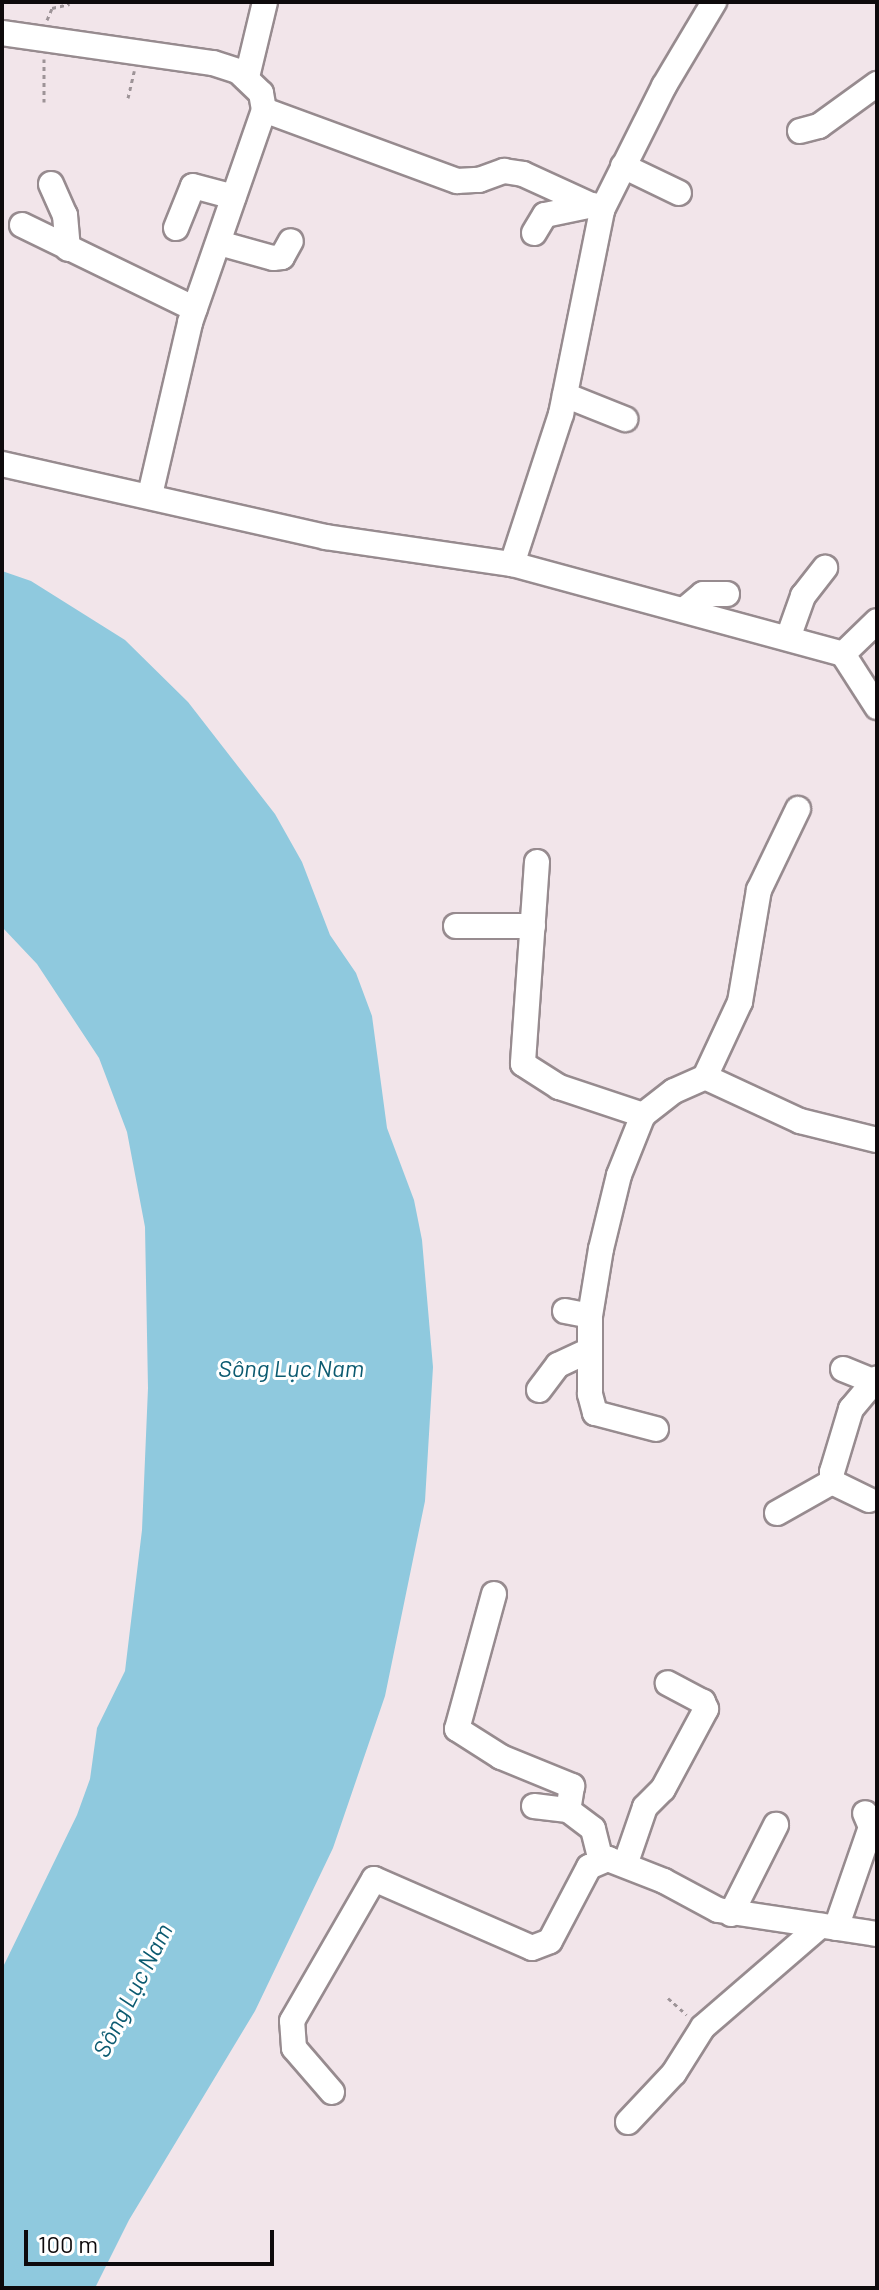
<!DOCTYPE html>
<html>
<head>
<meta charset="utf-8">
<style>
	body { margin:0 }
	#map { position:relative; width:879px; height:2290px; overflow:hidden; background:#f2e5ea; font-family:Barlow,sans-serif }
	div>[style] { position:absolute }
	[style*='--x'] { left:calc(var(--x)*1px); top:calc(var(--y)*1px); width:calc(var(--w)*1px); rotate:calc(var(--a)*1deg) }
	.water>* { inset:0; background:#8fc9de }
	.path>* { height:3px; margin-top:-1.5px; transform-origin:0; background:repeating-linear-gradient(90deg,#9d9397 0 4px,transparent 0 8px) }
	.roads { filter:drop-shadow(2px 0 #978b8f) drop-shadow(-2px 0 #978b8f) drop-shadow(0 2px #978b8f) drop-shadow(0 -2px #978b8f) }
	.minor>* { height:24px; margin:-12px; padding:0 12px; transform-origin:12px; border-radius:12px; background:#fff }
	span { translate:-50% -50%; white-space:nowrap; text-align:center; line-height:1.15; -webkit-text-stroke:6px #fff; paint-order:stroke }
	.water-label { font-size:24px; color:#0b5a70; font-style:italic }
	.frame { position:absolute; inset:0; border:4px solid #0e0a0c; pointer-events:none }
	.scale { position:absolute; left:24px; top:2230px; width:250px; height:36px; box-sizing:border-box; border:4px solid #0e0a0c; border-top:0; padding-left:10px; font-size:24px; line-height:28px; white-space:nowrap; color:#0e0a0c; -webkit-text-stroke:6px #fff; paint-order:stroke }
</style>
</head>
<body>
<div id="map">
	<div class="water">
		<div style="clip-path:polygon(2px 571px,31px 581px,125px 640px,188px 702px,275px 814px,302px 862px,330px 935px,356px 973px,372px 1016px,387px 1128px,414px 1200px,422px 1240px,433px 1367px,425px 1501px,385px 1696px,333px 1848px,255px 2011px,129px 2220px,95px 2288px,2px 2288px,2px 1969px,77px 1815px,90px 1779px,97px 1728px,125px 1671px,142px 1530px,148px 1388px,145px 1227px,127px 1132px,99px 1058px,37px 964px,2px 927px)"></div>
	</div>
	<div class="path">
		<div style="--x:47;--y:20;--w:13;--a:-67"></div>
		<div style="--x:52;--y:8;--w:18;--a:-13"></div>
		<div style="--x:128;--y:98;--w:28;--a:-77"></div>
		<div style="--x:44;--y:102;--w:43;--a:-90"></div>
		<div style="--x:668;--y:1998;--w:25;--a:42"></div>
	</div>
	<div class="roads">
		<div class="minor">
			<div style="--x:2;--y:33;--w:213;--a:8.1"></div>
			<div style="--x:213;--y:63;--w:26;--a:18"></div>
			<div style="--x:238;--y:71;--w:32;--a:44"></div>
			<div style="--x:261;--y:93;--w:17;--a:80"></div>
			<div style="--x:264;--y:110;--w:225;--a:109.2"></div>
			<div style="--x:190;--y:323;--w:177;--a:103.1"></div>
			<div style="--x:247;--y:77;--w:77;--a:-76.5"></div>
			<div style="--x:264;--y:110;--w:206;--a:20.2"></div>
			<div style="--x:457;--y:181;--w:22;--a:-3"></div>
			<div style="--x:479;--y:180;--w:27;--a:-20"></div>
			<div style="--x:504;--y:171;--w:19;--a:9"></div>
			<div style="--x:523;--y:174;--w:87;--a:24.5"></div>
			<div style="--x:800;--y:131;--w:20;--a:-15"></div>
			<div style="--x:819;--y:126;--w:72;--a:-35.9"></div>
			<div style="--x:623;--y:166;--w:62;--a:25.7"></div>
			<div style="--x:51;--y:184;--w:34;--a:66"></div>
			<div style="--x:65;--y:215;--w:34;--a:85"></div>
			<div style="--x:22;--y:225;--w:192;--a:25.9"></div>
			<div style="--x:176;--y:228;--w:45;--a:-68"></div>
			<div style="--x:193;--y:186;--w:42;--a:15"></div>
			<div style="--x:534;--y:233;--w:21;--a:-59"></div>
			<div style="--x:545;--y:215;--w:49;--a:-11.8"></div>
			<div style="--x:219;--y:243;--w:56;--a:15.5"></div>
			<div style="--x:273;--y:258;--w:9;--a:-6"></div>
			<div style="--x:282;--y:257;--w:18;--a:-61"></div>
			<div style="--x:565;--y:395;--w:65;--a:21.8"></div>
			<div style="--x:2;--y:464;--w:332;--a:12.7"></div>
			<div style="--x:326;--y:537;--w:188;--a:8.3"></div>
			<div style="--x:512;--y:564;--w:158;--a:-71.9"></div>
			<div style="--x:561;--y:414;--w:208;--a:-78.6"></div>
			<div style="--x:602;--y:210;--w:139;--a:-63.4"></div>
			<div style="--x:664;--y:86;--w:98;--a:-59.2"></div>
			<div style="--x:512;--y:564;--w:343;--a:15.2"></div>
			<div style="--x:843;--y:654;--w:47;--a:-44.1"></div>
			<div style="--x:684;--y:610;--w:25;--a:-40"></div>
			<div style="--x:703;--y:594;--w:24;--a:0"></div>
			<div style="--x:788;--y:638;--w:45;--a:-70.3"></div>
			<div style="--x:803;--y:596;--w:36;--a:-52"></div>
			<div style="--x:843;--y:654;--w:63;--a:57.3"></div>
			<div style="--x:537;--y:862;--w:202;--a:94"></div>
			<div style="--x:523;--y:1064;--w:43;--a:32.6"></div>
			<div style="--x:559;--y:1087;--w:89;--a:18.4"></div>
			<div style="--x:456;--y:926;--w:77;--a:0"></div>
			<div style="--x:705;--y:1077;--w:83;--a:-65"></div>
			<div style="--x:740;--y:1002;--w:114;--a:-80.4"></div>
			<div style="--x:759;--y:890;--w:90;--a:-64.3"></div>
			<div style="--x:565;--y:1311;--w:25;--a:11"></div>
			<div style="--x:843;--y:1369;--w:31;--a:22"></div>
			<div style="--x:539;--y:1390;--w:31;--a:-53"></div>
			<div style="--x:558;--y:1365;--w:35;--a:-25"></div>
			<div style="--x:656;--y:1429;--w:63;--a:-165.3"></div>
			<div style="--x:595;--y:1413;--w:20;--a:-105"></div>
			<div style="--x:590;--y:1394;--w:78;--a:-90"></div>
			<div style="--x:590;--y:1316;--w:68;--a:-80.7"></div>
			<div style="--x:601;--y:1249;--w:76;--a:-76.3"></div>
			<div style="--x:619;--y:1175;--w:65;--a:-68.2"></div>
			<div style="--x:643;--y:1115;--w:39;--a:-38"></div>
			<div style="--x:674;--y:1091;--w:34;--a:-24"></div>
			<div style="--x:705;--y:1077;--w:105;--a:24.9"></div>
			<div style="--x:800;--y:1121;--w:79;--a:13.9"></div>
			<div style="--x:869;--y:1500;--w:41;--a:-154.1"></div>
			<div style="--x:832;--y:1482;--w:10;--a:-90"></div>
			<div style="--x:832;--y:1472;--w:66;--a:-73.2"></div>
			<div style="--x:851;--y:1409;--w:40;--a:-50"></div>
			<div style="--x:777;--y:1513;--w:63;--a:-29.4"></div>
			<div style="--x:494;--y:1594;--w:140;--a:105.3"></div>
			<div style="--x:457;--y:1729;--w:52;--a:32.5"></div>
			<div style="--x:501;--y:1757;--w:77;--a:22.2"></div>
			<div style="--x:572;--y:1786;--w:24;--a:99"></div>
			<div style="--x:568;--y:1810;--w:31;--a:37"></div>
			<div style="--x:593;--y:1829;--w:33;--a:76"></div>
			<div style="--x:534;--y:1806;--w:34;--a:7"></div>
			<div style="--x:625;--y:1865;--w:61;--a:-71"></div>
			<div style="--x:645;--y:1807;--w:25;--a:-45"></div>
			<div style="--x:663;--y:1789;--w:91;--a:-61.7"></div>
			<div style="--x:706;--y:1709;--w:8;--a:-113"></div>
			<div style="--x:703;--y:1702;--w:40;--a:-152"></div>
			<div style="--x:731;--y:1914;--w:100;--a:-63.2"></div>
			<div style="--x:836;--y:1928;--w:107;--a:-70.9"></div>
			<div style="--x:871;--y:1827;--w:15;--a:-113"></div>
			<div style="--x:332;--y:2092;--w:58;--a:-130.8"></div>
			<div style="--x:294;--y:2048;--w:27;--a:-94"></div>
			<div style="--x:292;--y:2021;--w:164;--a:-60"></div>
			<div style="--x:374;--y:1879;--w:172;--a:23.6"></div>
			<div style="--x:532;--y:1948;--w:19;--a:-21"></div>
			<div style="--x:550;--y:1941;--w:84;--a:-62.2"></div>
			<div style="--x:589;--y:1867;--w:21;--a:-23"></div>
			<div style="--x:608;--y:1859;--w:60;--a:21.4"></div>
			<div style="--x:664;--y:1881;--w:61;--a:28.2"></div>
			<div style="--x:718;--y:1910;--w:161;--a:8.6"></div>
			<div style="--x:628;--y:2122;--w:67;--a:-46.8"></div>
			<div style="--x:674;--y:2073;--w:54;--a:-57.8"></div>
			<div style="--x:703;--y:2027;--w:155;--a:-40.8"></div>
		</div>
	</div>
	<div class="water-label">
		<span style="left:291px;top:1368px">Sông Lục Nam</span>
		<span style="left:132px;top:1990px;rotate:-63deg">Sông Lục Nam</span>
	</div>
	<div class="frame"></div>
	<div class="scale">100 m</div>
</div>
</body>
</html>
